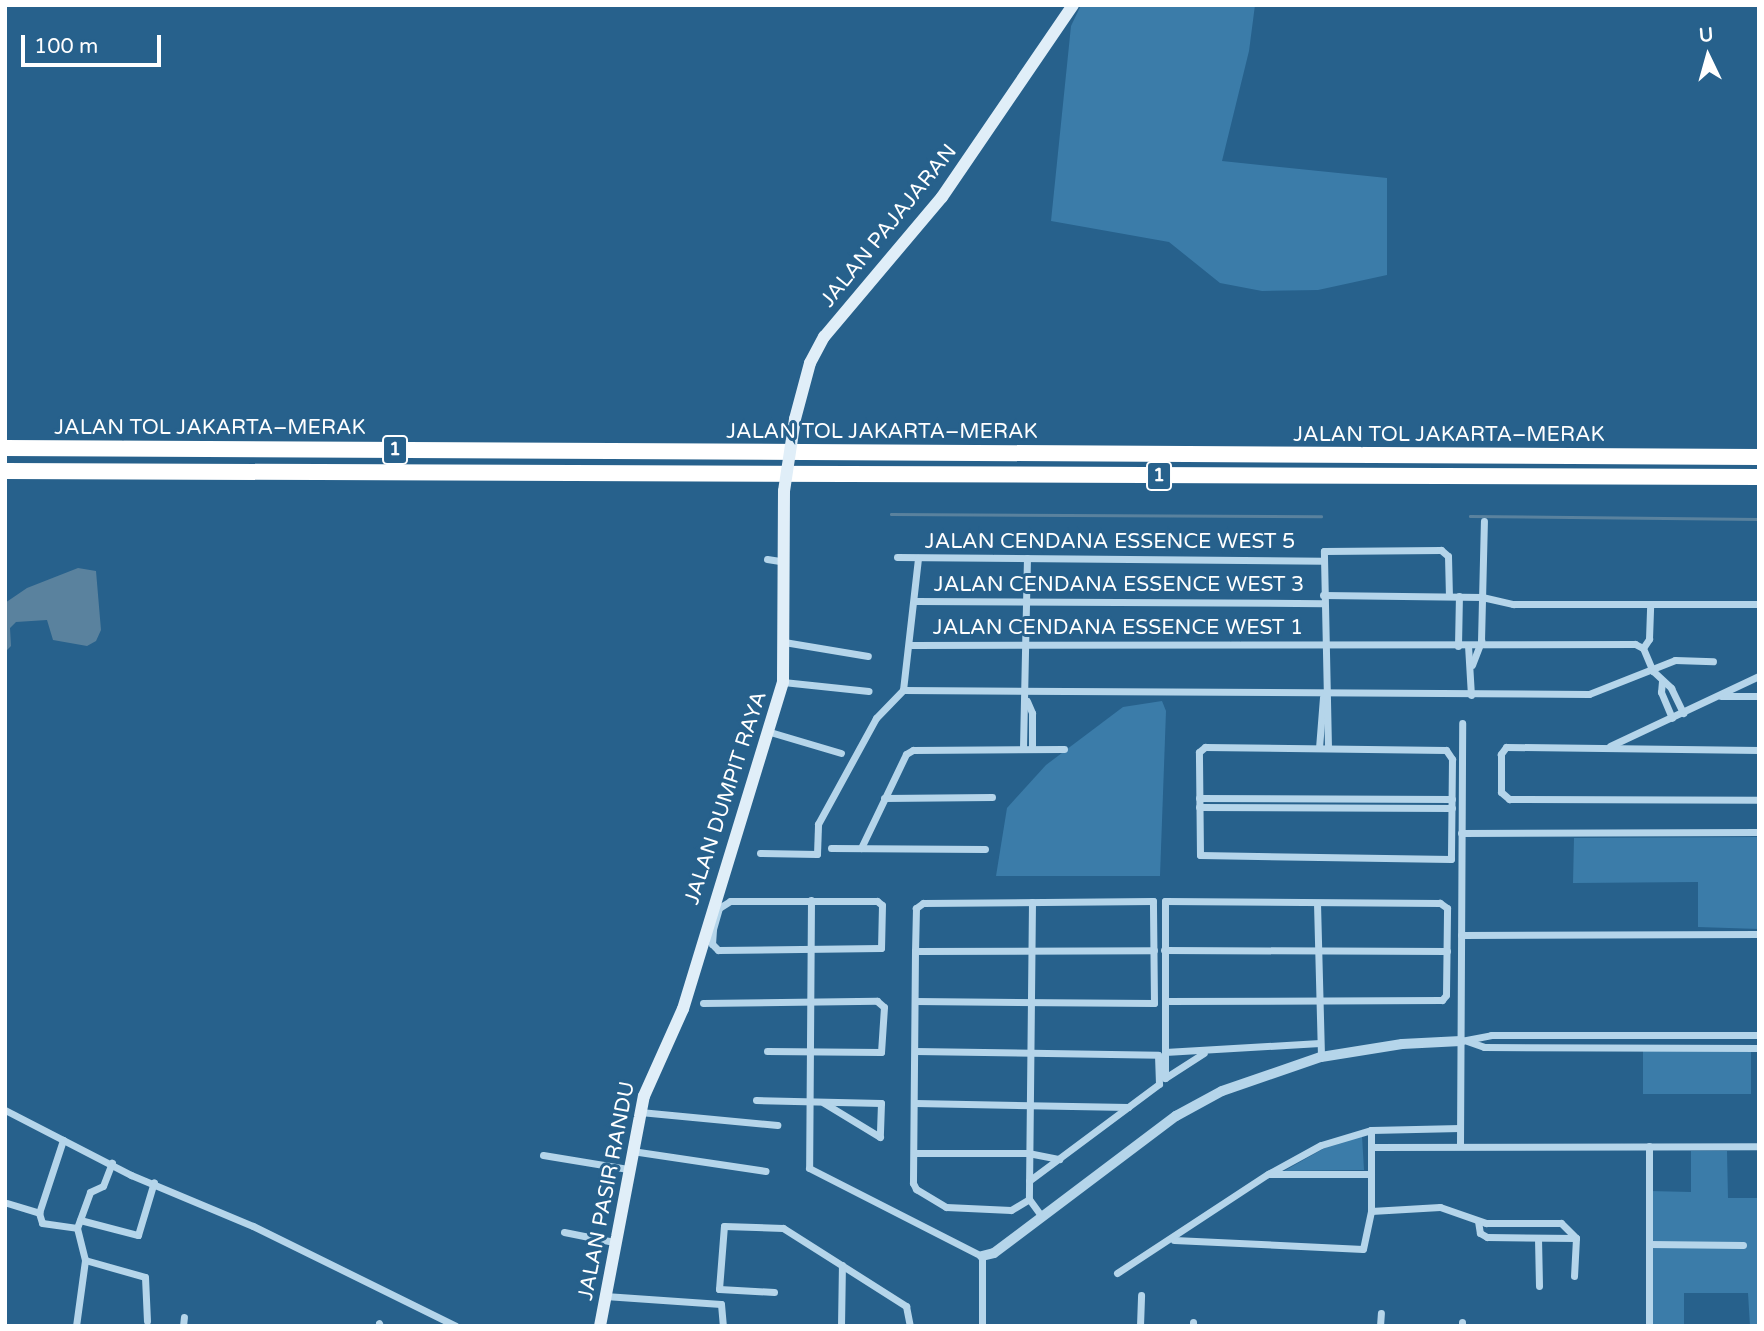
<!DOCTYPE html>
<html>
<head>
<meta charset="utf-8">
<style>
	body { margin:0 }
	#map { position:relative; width:1764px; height:1331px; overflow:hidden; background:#27618c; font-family:"Varela Round",sans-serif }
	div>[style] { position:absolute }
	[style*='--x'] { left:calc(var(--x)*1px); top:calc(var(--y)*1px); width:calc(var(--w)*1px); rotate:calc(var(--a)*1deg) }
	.green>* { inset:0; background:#3b7ca9; transform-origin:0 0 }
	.water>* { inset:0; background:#5a829e }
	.stream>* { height:2.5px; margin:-1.25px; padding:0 1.25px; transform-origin:1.25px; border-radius:1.25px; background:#5a829e }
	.minor>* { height:7px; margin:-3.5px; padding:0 3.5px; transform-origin:3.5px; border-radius:3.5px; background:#b5d5ea }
	.tertiary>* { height:10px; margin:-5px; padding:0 5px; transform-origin:5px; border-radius:5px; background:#b5d5ea }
	.secondary>* { height:12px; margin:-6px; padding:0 6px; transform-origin:6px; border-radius:6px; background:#e0eef8 }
	.motorway>* { height:16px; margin:-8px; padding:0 8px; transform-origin:8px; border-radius:8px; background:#fff }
	.secondary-bridge>* { height:12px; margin:-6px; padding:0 6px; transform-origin:6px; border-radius:6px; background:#e0eef8 }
	span { translate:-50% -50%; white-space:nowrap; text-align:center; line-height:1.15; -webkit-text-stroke:6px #27618c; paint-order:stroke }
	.shield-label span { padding:2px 5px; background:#27618c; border:2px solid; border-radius:5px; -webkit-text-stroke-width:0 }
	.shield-label { font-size:19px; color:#fff; font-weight:700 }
	.street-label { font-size:21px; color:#fff }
	.frame { position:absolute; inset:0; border:7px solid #fff; pointer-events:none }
	.north { position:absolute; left:1673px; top:21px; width:70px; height:70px; -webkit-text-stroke:5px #27618c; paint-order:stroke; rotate:355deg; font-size:19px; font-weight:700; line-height:28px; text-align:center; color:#fff }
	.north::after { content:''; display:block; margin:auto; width:24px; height:32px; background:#fff; clip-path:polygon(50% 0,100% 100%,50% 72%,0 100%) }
	.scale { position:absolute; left:21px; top:35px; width:140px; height:32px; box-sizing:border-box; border:4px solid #fff; border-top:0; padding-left:9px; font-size:21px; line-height:24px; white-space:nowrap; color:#fff; -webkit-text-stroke:5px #27618c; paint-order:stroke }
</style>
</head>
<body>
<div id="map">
	<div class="green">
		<div style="clip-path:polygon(1081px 5px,1255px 5px,1249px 51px,1222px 161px,1387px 178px,1387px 275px,1318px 290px,1262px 291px,1220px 283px,1169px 242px,1051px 221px,1071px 26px)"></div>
		<div style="clip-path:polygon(1162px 701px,1166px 711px,1160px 876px,996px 876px,1007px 808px,1046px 765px,1123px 707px)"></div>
		<div style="clip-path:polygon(1759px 837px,1759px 929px,1698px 927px,1698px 882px,1573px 883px,1574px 838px)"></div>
		<div style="left:1643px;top:1048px;width:108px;height:46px"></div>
		<div style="clip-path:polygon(1362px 1136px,1364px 1170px,1284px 1171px,1330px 1145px)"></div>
		<div style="clip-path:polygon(1691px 1151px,1727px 1151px,1728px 1198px,1759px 1198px,1759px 1326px,1750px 1326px,1748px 1293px,1684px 1293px,1684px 1326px,1649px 1326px,1649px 1191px,1691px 1192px)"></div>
	</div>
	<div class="water">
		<div style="clip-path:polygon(78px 568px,96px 571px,101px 630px,96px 641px,87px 646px,53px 640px,47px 620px,16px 622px,10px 628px,11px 646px,5px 652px,5px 603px,27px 588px)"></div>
	</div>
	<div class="stream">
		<div style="--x:891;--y:514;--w:430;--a:0.3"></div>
		<div style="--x:1470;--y:516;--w:289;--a:0.6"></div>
	</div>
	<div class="minor">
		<div style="--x:897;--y:557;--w:426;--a:0.5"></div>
		<div style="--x:767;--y:559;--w:13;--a:9"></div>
		<div style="--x:1323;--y:595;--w:159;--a:0.7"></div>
		<div style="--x:1482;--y:597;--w:32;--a:13"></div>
		<div style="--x:1513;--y:604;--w:246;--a:0"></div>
		<div style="--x:916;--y:601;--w:407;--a:0.3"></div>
		<div style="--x:784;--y:642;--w:85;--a:9.5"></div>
		<div style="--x:912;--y:645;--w:723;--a:-0.08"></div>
		<div style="--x:1635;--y:644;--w:9;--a:27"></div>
		<div style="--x:1643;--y:648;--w:25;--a:67"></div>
		<div style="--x:1653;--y:671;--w:25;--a:43"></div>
		<div style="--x:1671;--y:688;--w:28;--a:64"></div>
		<div style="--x:1468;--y:645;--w:50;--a:86.6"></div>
		<div style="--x:1458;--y:646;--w:50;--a:-88.9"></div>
		<div style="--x:1643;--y:648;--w:11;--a:-56"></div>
		<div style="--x:1649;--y:639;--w:35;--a:-88"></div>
		<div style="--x:1472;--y:665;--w:26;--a:-69"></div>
		<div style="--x:1481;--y:641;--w:120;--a:-88.6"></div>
		<div style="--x:1662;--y:681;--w:11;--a:95"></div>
		<div style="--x:1661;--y:692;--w:28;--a:67"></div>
		<div style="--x:783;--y:682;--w:86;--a:6"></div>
		<div style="--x:903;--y:690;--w:686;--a:0.33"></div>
		<div style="--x:1589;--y:694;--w:92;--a:-21.6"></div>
		<div style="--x:1675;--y:660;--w:38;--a:2"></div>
		<div style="--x:1721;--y:696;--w:38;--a:0"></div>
		<div style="--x:1027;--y:701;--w:13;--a:67"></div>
		<div style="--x:1032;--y:713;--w:36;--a:90"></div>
		<div style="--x:770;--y:732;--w:74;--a:16.5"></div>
		<div style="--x:1610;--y:746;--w:165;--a:-25.2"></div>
		<div style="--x:1205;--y:747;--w:241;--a:0.7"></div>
		<div style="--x:1446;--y:750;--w:11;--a:56"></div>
		<div style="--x:1452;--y:759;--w:100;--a:90.6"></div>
		<div style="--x:1451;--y:859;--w:251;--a:-179.1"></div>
		<div style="--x:1200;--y:855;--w:103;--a:-90.6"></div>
		<div style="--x:1199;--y:752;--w:8;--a:-40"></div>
		<div style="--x:1023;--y:748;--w:190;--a:-88.8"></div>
		<div style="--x:1319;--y:748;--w:51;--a:-85.5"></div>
		<div style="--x:1328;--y:748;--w:197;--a:-91.2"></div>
		<div style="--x:1324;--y:551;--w:117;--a:-0.5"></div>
		<div style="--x:1441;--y:550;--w:9;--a:41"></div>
		<div style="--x:1448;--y:556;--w:40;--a:88.6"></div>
		<div style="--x:1759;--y:750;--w:253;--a:-179.3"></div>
		<div style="--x:1506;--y:747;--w:9;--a:126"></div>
		<div style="--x:1501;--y:754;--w:38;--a:90"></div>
		<div style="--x:1501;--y:792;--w:11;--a:41"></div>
		<div style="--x:1509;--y:799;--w:250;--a:0.2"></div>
		<div style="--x:884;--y:798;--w:108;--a:-0.5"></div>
		<div style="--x:1199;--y:798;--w:253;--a:0.2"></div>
		<div style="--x:1199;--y:807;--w:253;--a:0.2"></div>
		<div style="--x:1461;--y:833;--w:298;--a:-0.2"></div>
		<div style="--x:831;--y:848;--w:154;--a:0.4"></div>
		<div style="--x:861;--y:848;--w:104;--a:-64.4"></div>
		<div style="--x:906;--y:754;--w:8;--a:-30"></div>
		<div style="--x:913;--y:750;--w:151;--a:-0.4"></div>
		<div style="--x:760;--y:853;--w:57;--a:1"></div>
		<div style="--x:817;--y:854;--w:30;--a:-88"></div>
		<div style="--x:818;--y:824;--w:121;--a:-61.3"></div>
		<div style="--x:876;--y:718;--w:39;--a:-46"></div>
		<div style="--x:903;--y:690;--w:133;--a:-83.5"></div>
		<div style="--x:811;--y:900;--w:268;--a:90.4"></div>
		<div style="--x:809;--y:1168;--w:194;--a:27"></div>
		<div style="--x:982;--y:1256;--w:70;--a:90"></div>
		<div style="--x:730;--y:901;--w:147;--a:0"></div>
		<div style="--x:877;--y:901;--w:6;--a:39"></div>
		<div style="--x:882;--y:905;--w:43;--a:91.3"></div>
		<div style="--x:881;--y:948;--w:163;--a:179.3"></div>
		<div style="--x:718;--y:950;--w:8;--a:-135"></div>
		<div style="--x:712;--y:944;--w:15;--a:-86"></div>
		<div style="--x:713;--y:929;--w:22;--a:-74"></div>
		<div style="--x:719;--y:908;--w:13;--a:-32"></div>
		<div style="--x:1032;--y:902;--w:297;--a:90.6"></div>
		<div style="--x:1029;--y:1199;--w:22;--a:54"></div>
		<div style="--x:1317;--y:903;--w:154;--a:88.5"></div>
		<div style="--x:1461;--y:935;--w:298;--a:-0.2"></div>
		<div style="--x:1164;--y:950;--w:283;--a:0.2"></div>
		<div style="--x:915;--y:951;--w:239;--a:-0.2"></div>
		<div style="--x:915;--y:1001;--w:239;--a:0.5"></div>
		<div style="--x:1154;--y:1003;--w:102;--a:-90.6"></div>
		<div style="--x:1153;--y:901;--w:230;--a:179.5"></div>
		<div style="--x:923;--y:903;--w:9;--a:144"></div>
		<div style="--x:916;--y:908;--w:43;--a:91.3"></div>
		<div style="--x:915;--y:951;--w:232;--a:90.5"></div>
		<div style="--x:913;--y:1183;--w:7;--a:63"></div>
		<div style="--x:916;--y:1189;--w:35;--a:31"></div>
		<div style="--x:946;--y:1207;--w:65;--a:2.6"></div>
		<div style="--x:1011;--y:1210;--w:21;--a:-31"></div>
		<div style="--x:1165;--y:1001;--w:277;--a:-0.2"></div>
		<div style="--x:1442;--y:1000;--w:6;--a:-51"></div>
		<div style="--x:1446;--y:995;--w:87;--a:-89.3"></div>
		<div style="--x:1447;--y:908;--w:9;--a:-144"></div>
		<div style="--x:1440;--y:903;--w:275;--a:-179.6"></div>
		<div style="--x:1165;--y:901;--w:177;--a:90"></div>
		<div style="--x:1165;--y:1078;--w:46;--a:-32.7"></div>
		<div style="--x:703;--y:1003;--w:174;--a:-0.7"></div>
		<div style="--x:877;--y:1001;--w:9;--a:41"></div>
		<div style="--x:884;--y:1007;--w:45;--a:93.8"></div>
		<div style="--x:881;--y:1052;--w:114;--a:-179.5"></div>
		<div style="--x:1461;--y:1041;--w:31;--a:-11"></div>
		<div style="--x:1491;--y:1035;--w:268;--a:0"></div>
		<div style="--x:1467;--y:1041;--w:18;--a:19"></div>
		<div style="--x:1484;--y:1047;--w:275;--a:0.2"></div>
		<div style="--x:915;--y:1051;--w:243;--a:0.9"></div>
		<div style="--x:1158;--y:1055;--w:29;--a:88"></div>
		<div style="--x:1159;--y:1084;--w:162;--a:143.3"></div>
		<div style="--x:1165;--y:1052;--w:155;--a:-3.3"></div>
		<div style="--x:756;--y:1100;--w:125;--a:1.4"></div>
		<div style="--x:881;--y:1103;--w:34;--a:92"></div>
		<div style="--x:880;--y:1137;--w:66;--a:-148.7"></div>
		<div style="--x:915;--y:1103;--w:213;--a:1.1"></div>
		<div style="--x:5;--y:1110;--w:142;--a:27.3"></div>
		<div style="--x:131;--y:1175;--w:132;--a:22.7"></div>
		<div style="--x:253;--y:1226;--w:226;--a:26.2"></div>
		<div style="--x:640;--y:1112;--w:138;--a:5.4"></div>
		<div style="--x:1460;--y:1145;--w:422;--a:-89.7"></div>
		<div style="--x:1649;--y:1146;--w:180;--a:90"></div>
		<div style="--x:1372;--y:1147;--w:387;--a:-0.1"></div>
		<div style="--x:632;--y:1151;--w:135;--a:8.5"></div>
		<div style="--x:914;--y:1153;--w:114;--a:0"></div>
		<div style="--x:1028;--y:1153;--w:32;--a:11"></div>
		<div style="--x:543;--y:1155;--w:86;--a:9.4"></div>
		<div style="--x:1269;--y:1174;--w:102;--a:0"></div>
		<div style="--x:7;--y:1203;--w:34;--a:17"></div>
		<div style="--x:39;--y:1213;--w:10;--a:73"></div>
		<div style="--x:42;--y:1223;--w:35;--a:8"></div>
		<div style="--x:77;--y:1228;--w:38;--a:-70"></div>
		<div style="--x:90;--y:1192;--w:14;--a:-25"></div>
		<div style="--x:103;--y:1186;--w:25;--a:-69"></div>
		<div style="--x:1371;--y:1211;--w:69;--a:-3.3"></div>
		<div style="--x:1440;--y:1207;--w:49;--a:19.2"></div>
		<div style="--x:1486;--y:1223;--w:75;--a:0"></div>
		<div style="--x:1561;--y:1223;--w:21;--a:45"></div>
		<div style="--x:1576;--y:1238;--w:38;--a:93"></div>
		<div style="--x:39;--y:1213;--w:77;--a:-71.8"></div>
		<div style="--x:80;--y:1220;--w:60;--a:14.5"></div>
		<div style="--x:138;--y:1235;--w:55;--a:-73.2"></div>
		<div style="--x:1478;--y:1221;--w:12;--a:81"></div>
		<div style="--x:1480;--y:1233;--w:8;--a:30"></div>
		<div style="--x:1487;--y:1237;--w:89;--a:0.6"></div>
		<div style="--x:564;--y:1232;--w:51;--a:11.3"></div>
		<div style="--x:1538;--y:1238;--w:48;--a:88.8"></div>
		<div style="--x:1174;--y:1240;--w:189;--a:2.7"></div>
		<div style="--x:1363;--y:1249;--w:39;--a:-78"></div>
		<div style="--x:1371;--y:1211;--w:81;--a:-90"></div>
		<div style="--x:1649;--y:1244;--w:94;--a:0.6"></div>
		<div style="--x:85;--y:1260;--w:62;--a:15.8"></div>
		<div style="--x:145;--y:1277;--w:44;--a:87.4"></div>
		<div style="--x:1117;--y:1273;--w:181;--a:-33.3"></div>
		<div style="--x:1268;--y:1174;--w:60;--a:-28.7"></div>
		<div style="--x:1321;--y:1145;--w:52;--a:-16.7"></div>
		<div style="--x:1371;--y:1130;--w:89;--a:-1.3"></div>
		<div style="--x:774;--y:1292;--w:55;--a:-176.9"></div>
		<div style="--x:719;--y:1289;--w:63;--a:-85.5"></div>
		<div style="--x:724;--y:1226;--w:59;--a:1.9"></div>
		<div style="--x:783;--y:1228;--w:146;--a:32.4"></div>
		<div style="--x:906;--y:1306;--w:20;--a:79"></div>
		<div style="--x:605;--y:1296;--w:116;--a:3.9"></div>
		<div style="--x:721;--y:1304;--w:22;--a:85"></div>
		<div style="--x:1193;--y:1322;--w:4;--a:90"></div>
		<div style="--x:1462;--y:1322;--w:4;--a:90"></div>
		<div style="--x:379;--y:1323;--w:3;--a:72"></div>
		<div style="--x:76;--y:1326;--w:67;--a:-82.2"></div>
		<div style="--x:85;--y:1260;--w:33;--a:-104"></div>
		<div style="--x:183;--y:1326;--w:9;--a:-84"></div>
		<div style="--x:841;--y:1326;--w:61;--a:-89.1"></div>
		<div style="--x:1140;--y:1326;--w:31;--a:-88"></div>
		<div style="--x:1380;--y:1326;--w:13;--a:-86"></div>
	</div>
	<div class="tertiary">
		<div style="--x:982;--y:1256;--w:12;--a:-14"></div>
		<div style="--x:994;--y:1253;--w:228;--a:-37"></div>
		<div style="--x:1176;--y:1116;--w:52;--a:-28.5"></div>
		<div style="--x:1222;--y:1091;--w:105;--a:-19"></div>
		<div style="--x:1321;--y:1057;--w:82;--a:-9.1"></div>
		<div style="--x:1402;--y:1044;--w:59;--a:-2.9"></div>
	</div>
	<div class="secondary">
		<div style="--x:795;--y:419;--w:58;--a:-75"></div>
		<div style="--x:810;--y:363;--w:30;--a:-62"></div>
		<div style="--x:824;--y:337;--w:183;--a:-49.9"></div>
		<div style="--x:942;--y:197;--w:232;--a:-55.7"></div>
		<div style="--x:600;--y:1326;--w:234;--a:-79.2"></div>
		<div style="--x:644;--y:1096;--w:95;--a:-65.9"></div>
		<div style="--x:683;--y:1009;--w:342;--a:-73"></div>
		<div style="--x:783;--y:682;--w:191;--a:-89.7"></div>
	</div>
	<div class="motorway">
		<div style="--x:5;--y:448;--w:1754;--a:0.29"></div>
		<div style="--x:5;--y:471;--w:1754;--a:0.2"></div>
	</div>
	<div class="secondary-bridge">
		<div style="--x:784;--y:491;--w:73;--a:-81.3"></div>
	</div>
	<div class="shield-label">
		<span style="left:395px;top:450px">1</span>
		<span style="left:1159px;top:476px">1</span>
	</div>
	<div class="street-label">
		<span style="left:889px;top:226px;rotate:-51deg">JALAN PAJAJARAN</span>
		<span style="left:210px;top:428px">JALAN TOL JAKARTA–MERAK</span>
		<span style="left:882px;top:432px">JALAN TOL JAKARTA–MERAK</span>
		<span style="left:1449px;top:435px">JALAN TOL JAKARTA–MERAK</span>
		<span style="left:1110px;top:542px">JALAN CENDANA ESSENCE WEST 5</span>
		<span style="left:1119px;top:585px">JALAN CENDANA ESSENCE WEST 3</span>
		<span style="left:1118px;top:628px">JALAN CENDANA ESSENCE WEST 1</span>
		<span style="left:726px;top:798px;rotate:-72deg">JALAN DUMPIT RAYA</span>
		<span style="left:607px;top:1191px;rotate:-79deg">JALAN PASIR RANDU</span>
	</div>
	<div class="frame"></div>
	<div class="north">U</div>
	<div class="scale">100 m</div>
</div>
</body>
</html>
